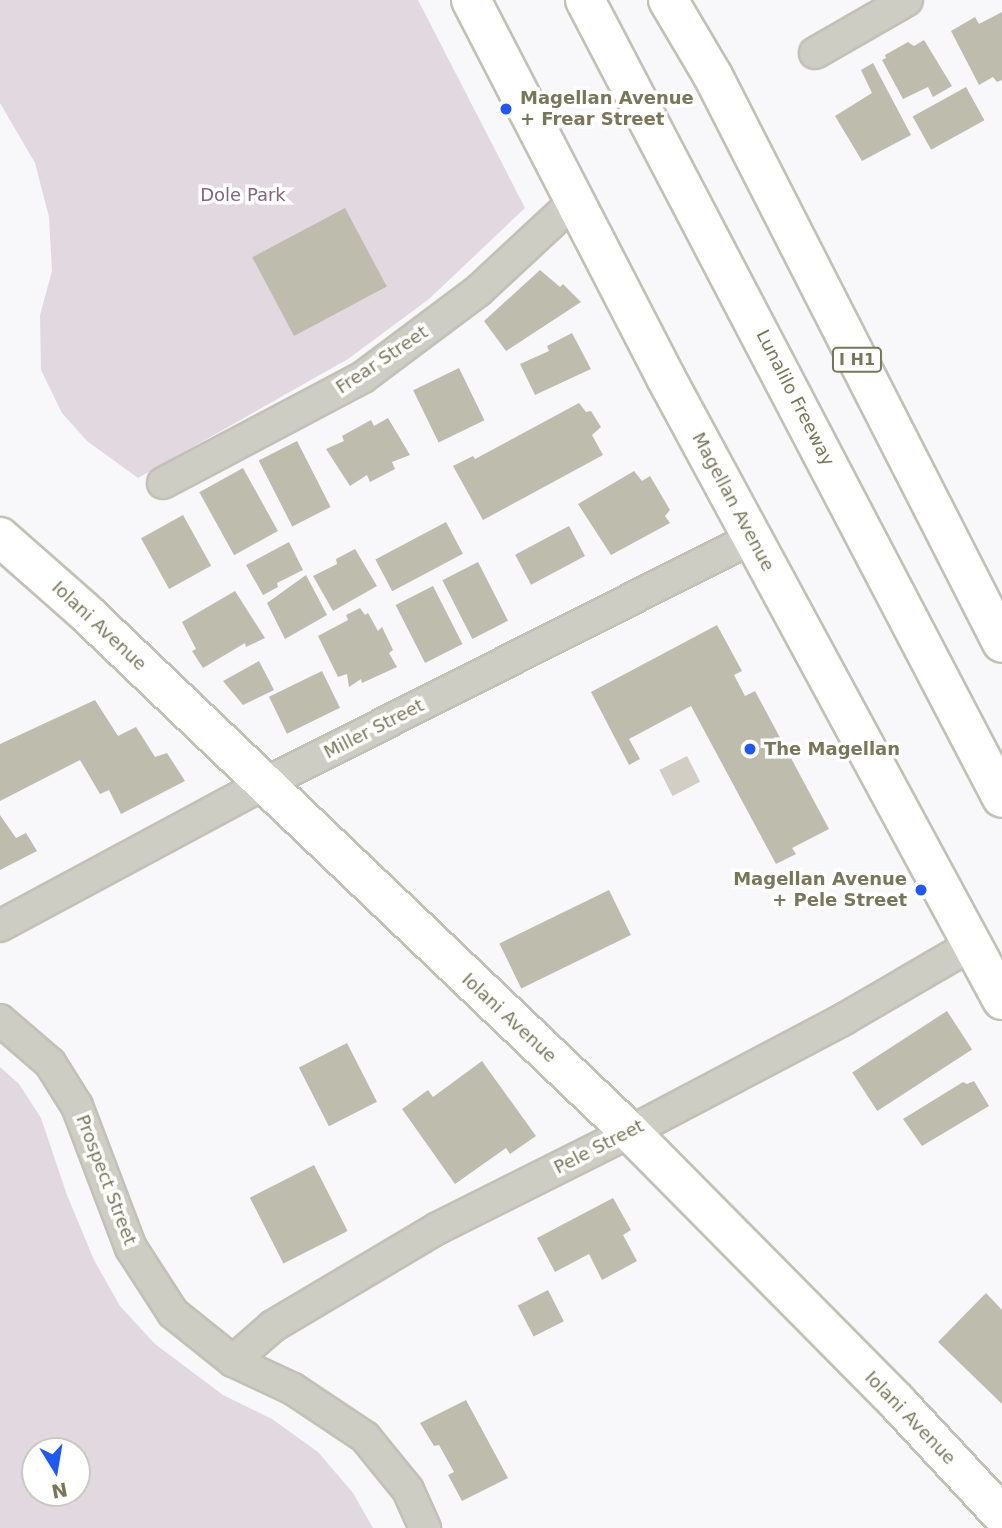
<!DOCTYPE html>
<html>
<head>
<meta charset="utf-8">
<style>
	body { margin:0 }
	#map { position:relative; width:1002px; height:1528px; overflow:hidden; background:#f8f7fa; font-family:"DejaVu Sans",sans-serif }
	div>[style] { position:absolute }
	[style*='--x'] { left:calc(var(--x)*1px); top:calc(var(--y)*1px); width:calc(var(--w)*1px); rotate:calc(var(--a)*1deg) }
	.green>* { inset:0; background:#e2d8e0 }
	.water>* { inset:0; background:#d2cec3; transform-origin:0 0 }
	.building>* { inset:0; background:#bdbcad; transform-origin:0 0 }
	.roads { filter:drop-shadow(2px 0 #c2c1b6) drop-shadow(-2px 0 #c2c1b6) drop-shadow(0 2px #c2c1b6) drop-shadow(0 -2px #c2c1b6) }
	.street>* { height:30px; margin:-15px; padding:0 15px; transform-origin:15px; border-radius:15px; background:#cdcdc4 }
	.secondary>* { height:38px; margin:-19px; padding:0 19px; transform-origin:19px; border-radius:19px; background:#fff }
	.highway>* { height:38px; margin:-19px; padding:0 19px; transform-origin:19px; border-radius:19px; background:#fff }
	.dots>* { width:19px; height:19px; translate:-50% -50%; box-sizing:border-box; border:4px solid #fff; border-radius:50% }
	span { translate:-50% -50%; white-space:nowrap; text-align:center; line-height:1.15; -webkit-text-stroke:7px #fff; paint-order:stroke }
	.shield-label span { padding:2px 5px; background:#fff; border:2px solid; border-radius:5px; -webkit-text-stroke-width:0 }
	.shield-label { font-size:16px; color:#797759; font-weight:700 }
	.poi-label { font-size:18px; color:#797759; font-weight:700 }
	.left { translate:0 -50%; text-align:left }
	.right { translate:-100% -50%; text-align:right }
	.park-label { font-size:18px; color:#816679 }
	.street-label { font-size:18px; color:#797759 }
	.north { position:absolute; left:21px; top:1437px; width:70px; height:70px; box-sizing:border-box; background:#fff; border:2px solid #c9c9bd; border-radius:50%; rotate:169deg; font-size:19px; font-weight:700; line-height:28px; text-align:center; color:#797759 }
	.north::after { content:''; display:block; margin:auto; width:24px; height:32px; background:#1f58f2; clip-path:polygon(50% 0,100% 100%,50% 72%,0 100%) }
</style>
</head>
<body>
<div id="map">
	<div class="green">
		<div style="clip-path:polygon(0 0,418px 0,525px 208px,429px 299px,348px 359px,138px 478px,87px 441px,62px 413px,41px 370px,40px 315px,52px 271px,49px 217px,35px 163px,0 103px)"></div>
		<div style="clip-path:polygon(evenodd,0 1067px,19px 1084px,41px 1118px,67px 1195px,94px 1260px,120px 1306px,155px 1344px,223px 1395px,272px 1419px,318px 1452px,353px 1493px,373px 1528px,0 1528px,0 1067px,77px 1451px,77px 1493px,35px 1493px,35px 1451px,77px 1451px)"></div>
	</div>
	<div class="water">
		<div style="left:687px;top:756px;width:29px;height:31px;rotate:63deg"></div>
	</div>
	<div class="building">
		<div style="clip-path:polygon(1002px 12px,1002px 80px,997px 82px,993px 77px,979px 85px,951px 31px,975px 17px,979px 24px)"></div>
		<div style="clip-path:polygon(924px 40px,952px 86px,933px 97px,928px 87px,903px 99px,882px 60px,886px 58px,885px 55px,908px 42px,914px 46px)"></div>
		<div style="clip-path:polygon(873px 63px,911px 135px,862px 161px,835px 116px,872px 93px,861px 70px)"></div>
		<div style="left:966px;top:87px;width:38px;height:61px;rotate:61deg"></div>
		<div style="left:345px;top:208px;width:89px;height:105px;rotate:62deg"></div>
		<div style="clip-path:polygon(540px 270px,560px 287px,563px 284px,581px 302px,506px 351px,484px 321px)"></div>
		<div style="clip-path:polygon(572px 333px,591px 369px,535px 395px,520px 364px,549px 351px,547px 346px)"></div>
		<div style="left:459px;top:368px;width:58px;height:51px;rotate:64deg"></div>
		<div style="clip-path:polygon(579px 403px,586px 412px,591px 411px,601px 427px,592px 435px,603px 455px,483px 520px,453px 466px,473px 456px,475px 459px)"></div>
		<div style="clip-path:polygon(388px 418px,410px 455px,392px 462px,395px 469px,370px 482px,367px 475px,350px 486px,326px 449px,344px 441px,342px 436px,371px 420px,374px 426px)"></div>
		<div style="left:297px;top:441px;width:74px;height:43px;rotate:63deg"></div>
		<div style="left:243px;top:468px;width:72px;height:50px;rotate:61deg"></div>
		<div style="clip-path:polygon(634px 471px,642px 481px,650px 476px,670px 510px,665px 516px,670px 523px,611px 555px,578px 504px)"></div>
		<div style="left:183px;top:515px;width:58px;height:48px;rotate:61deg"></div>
		<div style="left:446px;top:522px;width:36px;height:80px;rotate:62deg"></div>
		<div style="left:569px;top:526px;width:34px;height:61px;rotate:62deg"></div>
		<div style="clip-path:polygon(289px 542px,303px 570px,277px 583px,278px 587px,263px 595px,246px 565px)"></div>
		<div style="clip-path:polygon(355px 549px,377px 586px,333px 611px,313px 576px,337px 564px,336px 559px)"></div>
		<div style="left:478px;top:562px;width:66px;height:40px;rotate:63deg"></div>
		<div style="clip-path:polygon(306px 575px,327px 615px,285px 639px,267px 603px)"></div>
		<div style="left:433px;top:586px;width:65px;height:42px;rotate:63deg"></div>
		<div style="clip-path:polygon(235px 591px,265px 638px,246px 647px,245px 643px,203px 668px,192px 651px,196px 649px,182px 622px)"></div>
		<div style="clip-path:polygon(360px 608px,365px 615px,368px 613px,378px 631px,382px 627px,393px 650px,389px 653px,397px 667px,362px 683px,361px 679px,349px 687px,347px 674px,338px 677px,318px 636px,348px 620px,346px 615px)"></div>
		<div style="clip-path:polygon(717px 625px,742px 671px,734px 675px,745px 696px,755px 691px,829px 829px,792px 848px,796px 854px,776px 864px,691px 706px,629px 739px,640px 759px,629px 765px,591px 692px)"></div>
		<div style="clip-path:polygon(259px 661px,274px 690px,243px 705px,223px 681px)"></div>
		<div style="left:322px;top:671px;width:41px;height:59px;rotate:64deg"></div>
		<div style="clip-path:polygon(95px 700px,118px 736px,136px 727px,155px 757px,167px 753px,185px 781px,121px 814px,109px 790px,100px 794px,80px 760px,0 801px,0 744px)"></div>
		<div style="clip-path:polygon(0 815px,16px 838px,26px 833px,37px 851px,0 870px)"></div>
		<div style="left:609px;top:890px;width:50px;height:122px;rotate:64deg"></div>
		<div style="left:947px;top:1011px;width:46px;height:113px;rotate:57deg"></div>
		<div style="left:347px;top:1043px;width:66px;height:54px;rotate:63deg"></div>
		<div style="clip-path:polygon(482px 1061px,536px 1136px,510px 1154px,506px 1148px,455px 1184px,402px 1109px,428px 1090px,433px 1097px)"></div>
		<div style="clip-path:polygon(974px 1081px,989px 1106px,922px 1146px,903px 1119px,963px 1082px,967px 1084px)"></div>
		<div style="left:314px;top:1165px;width:74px;height:72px;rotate:63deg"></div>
		<div style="clip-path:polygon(613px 1198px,631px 1230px,623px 1235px,637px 1261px,602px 1280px,589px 1254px,555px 1272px,537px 1238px)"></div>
		<div style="left:548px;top:1290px;width:35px;height:34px;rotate:63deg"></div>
		<div style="clip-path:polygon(986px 1293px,1002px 1310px,1002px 1404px,938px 1342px)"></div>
		<div style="clip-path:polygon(466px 1400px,508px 1478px,462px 1501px,448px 1475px,454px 1472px,439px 1445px,434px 1446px,420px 1423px)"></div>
	</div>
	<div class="roads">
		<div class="street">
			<div style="--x:815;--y:53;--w:106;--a:-29.9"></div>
			<div style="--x:163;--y:483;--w:226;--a:-27.9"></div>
			<div style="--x:363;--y:377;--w:144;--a:-36.8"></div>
			<div style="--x:478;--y:291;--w:134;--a:-42.9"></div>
			<div style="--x:0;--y:926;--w:302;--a:-28.3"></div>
			<div style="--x:266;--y:783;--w:544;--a:-26.75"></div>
			<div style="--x:0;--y:1020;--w:66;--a:40.7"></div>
			<div style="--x:50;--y:1063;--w:51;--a:57.9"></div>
			<div style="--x:77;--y:1106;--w:152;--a:69.2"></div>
			<div style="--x:131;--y:1248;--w:77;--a:57.1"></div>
			<div style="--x:173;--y:1313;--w:77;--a:38.7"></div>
			<div style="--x:233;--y:1361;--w:66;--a:25"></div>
			<div style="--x:293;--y:1389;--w:87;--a:33.7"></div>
			<div style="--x:365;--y:1437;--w:68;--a:50.9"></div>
			<div style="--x:408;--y:1490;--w:42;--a:65.9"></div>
			<div style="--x:233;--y:1361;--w:53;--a:-41.2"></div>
			<div style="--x:273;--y:1326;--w:192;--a:-30.7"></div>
			<div style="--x:438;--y:1228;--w:215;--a:-26.6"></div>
			<div style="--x:630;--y:1132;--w:242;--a:-27.8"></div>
			<div style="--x:844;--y:1019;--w:149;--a:-30.2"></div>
		</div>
		<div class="secondary">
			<div style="--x:471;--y:0;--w:425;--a:62.7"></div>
			<div style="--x:666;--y:378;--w:707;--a:61.62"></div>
			<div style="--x:0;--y:537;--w:113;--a:41.4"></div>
			<div style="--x:85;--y:612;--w:753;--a:43.66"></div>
			<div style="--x:630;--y:1132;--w:380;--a:45.3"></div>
			<div style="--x:897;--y:1402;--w:154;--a:47.1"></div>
		</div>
		<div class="highway">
			<div style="--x:585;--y:0;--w:900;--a:62.41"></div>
			<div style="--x:668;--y:0;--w:88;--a:59.4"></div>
			<div style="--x:713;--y:76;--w:636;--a:62.99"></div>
		</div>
	</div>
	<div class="dots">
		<div style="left:506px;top:109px;background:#1f58f2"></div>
		<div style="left:750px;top:749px;background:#1f58f2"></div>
		<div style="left:921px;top:890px;background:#1f58f2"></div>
	</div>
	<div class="shield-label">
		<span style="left:857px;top:360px">I H1</span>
	</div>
	<div class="poi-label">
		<span class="left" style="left:520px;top:109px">Magellan Avenue<br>+ Frear Street</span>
		<span class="left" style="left:764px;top:749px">The Magellan</span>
		<span class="right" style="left:907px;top:890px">Magellan Avenue<br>+ Pele Street</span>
	</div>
	<div class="park-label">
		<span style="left:243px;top:195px">Dole Park</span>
	</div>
	<div class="street-label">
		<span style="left:382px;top:360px;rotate:-34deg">Frear Street</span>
		<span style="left:795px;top:398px;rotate:63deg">Lunalilo Freeway</span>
		<span style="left:733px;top:502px;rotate:62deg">Magellan Avenue</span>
		<span style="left:99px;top:626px;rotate:43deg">Iolani Avenue</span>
		<span style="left:374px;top:729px;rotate:-27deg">Miller Street</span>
		<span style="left:509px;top:1018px;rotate:43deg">Iolani Avenue</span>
		<span style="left:599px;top:1147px;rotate:-27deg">Pele Street</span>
		<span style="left:106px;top:1180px;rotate:69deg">Prospect Street</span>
		<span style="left:910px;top:1418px;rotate:46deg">Iolani Avenue</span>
	</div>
	<div class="north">N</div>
</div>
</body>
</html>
